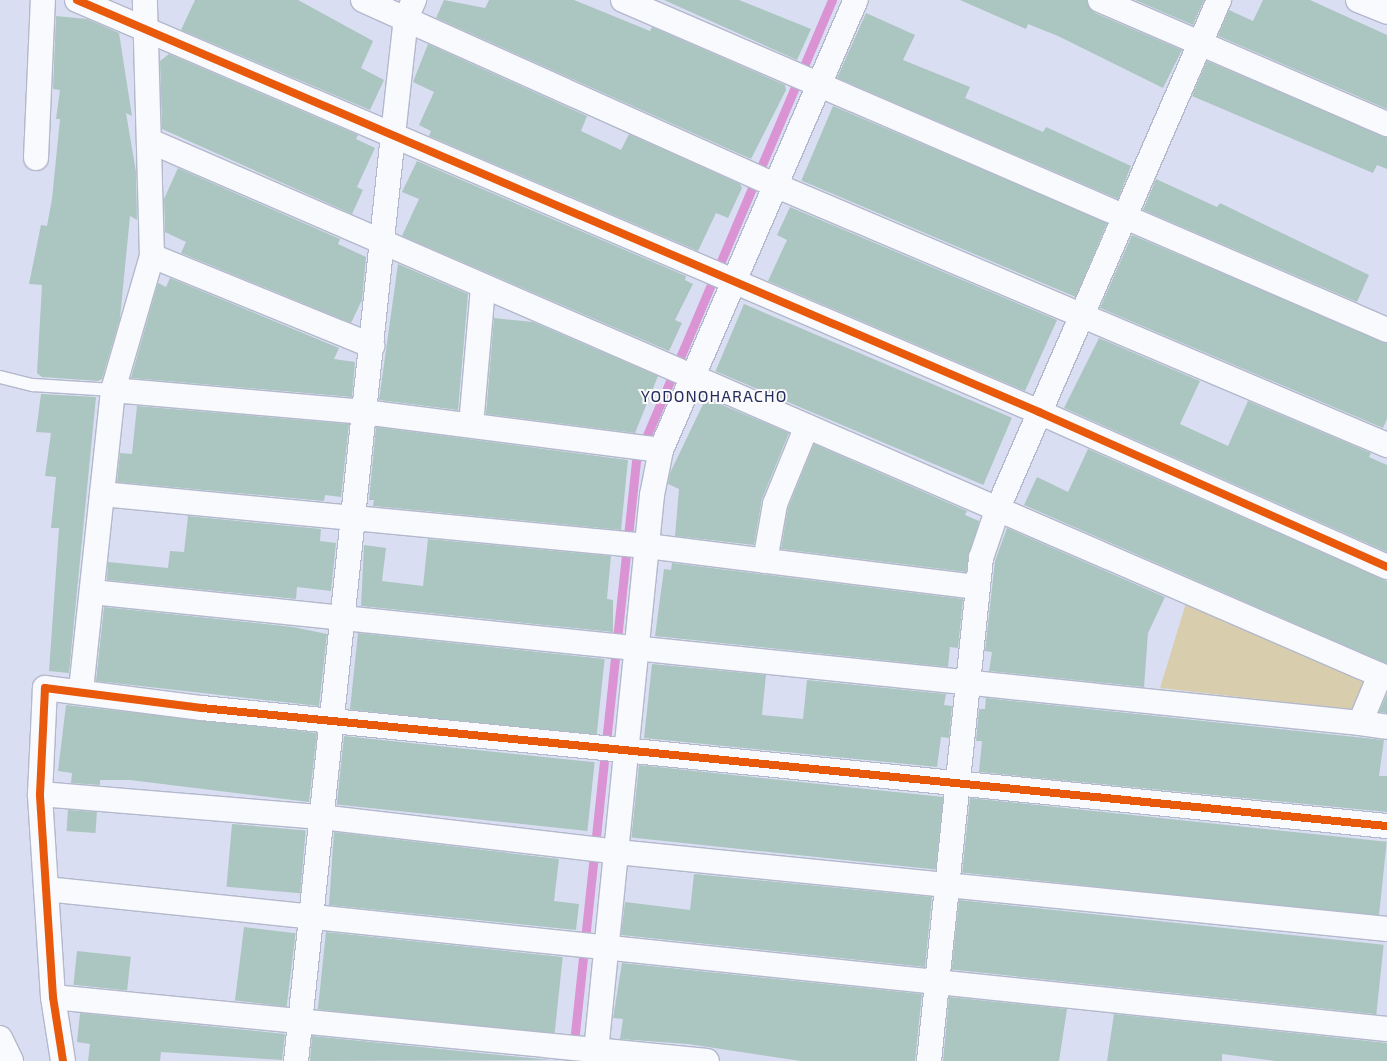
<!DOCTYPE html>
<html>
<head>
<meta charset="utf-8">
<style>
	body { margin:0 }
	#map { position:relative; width:1387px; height:1061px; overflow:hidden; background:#dadef2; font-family:"Exo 2",sans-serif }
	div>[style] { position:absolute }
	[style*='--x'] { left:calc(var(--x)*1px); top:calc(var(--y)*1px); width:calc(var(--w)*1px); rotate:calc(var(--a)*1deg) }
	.green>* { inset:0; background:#d8ceae }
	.stream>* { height:9px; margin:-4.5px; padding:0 4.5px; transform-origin:4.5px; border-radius:4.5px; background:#da94d4 }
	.building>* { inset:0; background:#abc6c0; transform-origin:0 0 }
	.roads { filter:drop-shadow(1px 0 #b3b8cc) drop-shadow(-1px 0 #b3b8cc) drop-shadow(0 1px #b3b8cc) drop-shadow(0 -1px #b3b8cc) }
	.lane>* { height:12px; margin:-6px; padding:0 6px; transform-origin:6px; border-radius:6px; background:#f9fafd }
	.street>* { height:24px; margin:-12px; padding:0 12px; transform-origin:12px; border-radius:12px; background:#f9fafd }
	.cycleway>* { height:8px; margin:-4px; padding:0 4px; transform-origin:4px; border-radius:4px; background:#e8590c }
	span { translate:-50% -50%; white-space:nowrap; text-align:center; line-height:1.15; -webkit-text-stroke:4px #fbfbfb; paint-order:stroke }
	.neighbourhood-label { font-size:16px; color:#262d5e; letter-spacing:1px }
</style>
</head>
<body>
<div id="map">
	<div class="green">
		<div style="clip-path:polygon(1186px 603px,1363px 682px,1352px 710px,1160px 688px)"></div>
	</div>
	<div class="stream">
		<div style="--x:572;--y:1061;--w:603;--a:-83.91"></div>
		<div style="--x:636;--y:461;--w:501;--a:-66.97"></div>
	</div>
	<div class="building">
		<div style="clip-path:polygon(195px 0,298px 0,373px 41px,361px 68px,384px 80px,370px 110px,181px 30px)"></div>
		<div style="clip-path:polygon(444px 0,485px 8px,489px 0,574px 0,650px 31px,652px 27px,785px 85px,786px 90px,751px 159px,436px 18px)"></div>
		<div style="clip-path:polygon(664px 0,739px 0,811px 29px,797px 60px)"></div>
		<div style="clip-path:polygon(960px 0,1087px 0,1095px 13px,1182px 50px,1163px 88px,1058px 36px,1028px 24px,1026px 29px)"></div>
		<div style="clip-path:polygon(1135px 0,1204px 0,1193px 25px)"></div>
		<div style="clip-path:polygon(1263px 0,1310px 0,1387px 35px,1387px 109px,1218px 36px,1229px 10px,1253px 21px)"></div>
		<div style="clip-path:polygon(866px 13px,915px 35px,903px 60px,970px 87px,965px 98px,1043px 132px,1046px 127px,1131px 166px,1118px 199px,837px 78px)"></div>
		<div style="clip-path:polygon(56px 16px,87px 19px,119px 33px,132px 116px,126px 113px,136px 172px,137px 220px,130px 216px,120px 318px,102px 379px,98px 381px,42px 377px,37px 373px,42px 285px,29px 284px,41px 225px,47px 226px,52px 199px,60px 119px,56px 119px,60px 90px,53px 89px)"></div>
		<div style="clip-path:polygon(428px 44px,587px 116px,581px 131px,621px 150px,629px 134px,740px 184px,742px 188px,728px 218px,716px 213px,698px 251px,429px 136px,431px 131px,419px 125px,434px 92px,413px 82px)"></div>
		<div style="clip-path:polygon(169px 54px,358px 135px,356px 139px,375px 148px,357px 187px,363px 190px,352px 214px,162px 129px,160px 61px)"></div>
		<div style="clip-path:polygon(1207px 61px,1387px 137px,1387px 169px,1377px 165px,1373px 173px,1192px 96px)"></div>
		<div style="left:833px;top:106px;width:298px;height:81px;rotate:23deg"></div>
		<div style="clip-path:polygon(417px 161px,686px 276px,685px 280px,693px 284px,675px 320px,682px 323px,669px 351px,402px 236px,419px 199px,402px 192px)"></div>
		<div style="clip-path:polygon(178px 168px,340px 239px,338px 244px,366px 257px,362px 300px,351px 323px,181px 253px,186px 242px,165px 232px,164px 199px)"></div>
		<div style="clip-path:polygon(1156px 179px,1217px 207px,1220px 203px,1369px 275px,1357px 302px,1143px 210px)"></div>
		<div style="clip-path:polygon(790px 207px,1057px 320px,1025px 391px,768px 281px,787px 240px,777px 235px)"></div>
		<div style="clip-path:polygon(1132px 235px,1387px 343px,1387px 419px,1383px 428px,1100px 308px)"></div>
		<div style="clip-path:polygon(398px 264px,468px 294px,458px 410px,379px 400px)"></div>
		<div style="clip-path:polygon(170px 278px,339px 348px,334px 359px,355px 362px,352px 397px,131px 378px,158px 283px,166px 287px)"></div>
		<div style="left:744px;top:304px;width:291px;height:73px;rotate:23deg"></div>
		<div style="clip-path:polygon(494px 318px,533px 322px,658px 376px,635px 433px,486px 414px)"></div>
		<div style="clip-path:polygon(1099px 338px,1200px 381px,1180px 424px,1228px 446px,1248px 401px,1371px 453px,1369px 457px,1387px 465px,1387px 552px,1064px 408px)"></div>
		<div style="clip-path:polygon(41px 394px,96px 397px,69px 673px,49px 671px,59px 528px,51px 528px,56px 477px,45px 476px,51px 433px,36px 432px)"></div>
		<div style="clip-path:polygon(706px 398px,789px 433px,762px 499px,754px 545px,675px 536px,679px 489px,668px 484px,670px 473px)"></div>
		<div style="clip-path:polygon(137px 406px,349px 424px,341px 497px,325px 495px,324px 501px,117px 482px,120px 453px,132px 454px)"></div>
		<div style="clip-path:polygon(376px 427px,628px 460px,621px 530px,373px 506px,374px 500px,369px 500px)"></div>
		<div style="clip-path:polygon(814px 444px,967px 511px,965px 515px,979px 521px,966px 572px,781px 549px,788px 508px)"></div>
		<div style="clip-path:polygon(1088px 449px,1387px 581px,1387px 664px,1024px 505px,1037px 477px,1068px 492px)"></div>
		<div style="clip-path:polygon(188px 516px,321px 529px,320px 541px,336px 543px,331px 591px,297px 587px,296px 599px,107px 580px,108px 562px,168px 568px,170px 551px,184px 552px)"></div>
		<div style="clip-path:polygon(1007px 528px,1165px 597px,1148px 633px,1144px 687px,989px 671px,992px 652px,985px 651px,995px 561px)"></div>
		<div style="clip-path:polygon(428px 539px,611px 556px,607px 599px,613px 600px,613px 632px,361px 606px,364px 545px,386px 548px,382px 581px,423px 586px)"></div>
		<div style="clip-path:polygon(672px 563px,963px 599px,958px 648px,950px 647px,948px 667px,655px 636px,664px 569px,671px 570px)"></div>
		<div style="clip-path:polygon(104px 607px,293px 627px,327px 634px,319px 706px,96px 681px)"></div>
		<div style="left:358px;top:633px;width:248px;height:77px;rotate:6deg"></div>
		<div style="clip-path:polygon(652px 664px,766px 675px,762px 715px,803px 719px,807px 680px,946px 694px,944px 705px,952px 706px,949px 738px,941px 737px,937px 767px,644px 738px)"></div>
		<div style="clip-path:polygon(1387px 694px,1387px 713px,1379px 712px)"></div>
		<div style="clip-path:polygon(986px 698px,1384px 740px,1379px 776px,1387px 776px,1387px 812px,979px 772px,982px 741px,976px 741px,979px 709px,985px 709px)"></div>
		<div style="clip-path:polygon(66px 705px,317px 733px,309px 802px,130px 780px,100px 780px,100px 785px,71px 783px,72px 773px,58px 771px)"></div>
		<div style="left:344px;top:736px;width:252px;height:69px;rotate:6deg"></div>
		<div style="left:639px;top:765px;width:306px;height:73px;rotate:6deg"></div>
		<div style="left:970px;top:798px;width:419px;height:75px;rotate:6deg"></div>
		<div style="left:68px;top:810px;width:29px;height:21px;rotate:4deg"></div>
		<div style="left:232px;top:824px;width:74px;height:63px;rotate:5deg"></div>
		<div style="clip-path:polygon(334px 832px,559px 859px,554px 901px,579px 904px,576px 930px,329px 905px)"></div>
		<div style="clip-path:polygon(694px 874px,932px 897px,925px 967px,621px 935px,625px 902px,690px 910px)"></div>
		<div style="left:959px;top:900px;width:427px;height:70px;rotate:6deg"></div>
		<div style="left:244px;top:927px;width:52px;height:74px;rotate:7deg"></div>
		<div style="left:326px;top:932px;width:238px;height:78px;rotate:6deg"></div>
		<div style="left:77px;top:951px;width:54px;height:34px;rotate:6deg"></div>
		<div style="clip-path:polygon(622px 963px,922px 994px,915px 1061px,801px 1061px,688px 1044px,620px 1039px,623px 1019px,613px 1018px)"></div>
		<div style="clip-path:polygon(949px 997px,1067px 1009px,1059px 1061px,943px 1061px)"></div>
		<div style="clip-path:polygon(80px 1013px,285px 1034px,282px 1060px,161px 1052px,160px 1061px,88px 1061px,90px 1044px,77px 1042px)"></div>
		<div style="clip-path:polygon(1114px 1014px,1387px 1043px,1387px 1061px,1276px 1061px,1222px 1054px,1222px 1061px,1107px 1061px)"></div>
		<div style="clip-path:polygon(312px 1036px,551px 1060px,310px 1061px)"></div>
	</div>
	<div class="roads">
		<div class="lane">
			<div style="--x:0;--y:377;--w:34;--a:14"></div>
			<div style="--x:33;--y:385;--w:80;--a:3.6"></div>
		</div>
		<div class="street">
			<div style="--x:77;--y:0;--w:1047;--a:23.18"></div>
			<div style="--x:1039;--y:412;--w:381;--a:24"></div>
			<div style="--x:363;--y:0;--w:454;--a:24.2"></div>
			<div style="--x:777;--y:186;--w:663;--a:23.01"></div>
			<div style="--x:623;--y:0;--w:832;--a:23.36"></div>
			<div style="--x:1100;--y:0;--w:313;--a:23.4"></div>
			<div style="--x:1358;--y:0;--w:31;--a:22"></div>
			<div style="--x:150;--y:141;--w:1341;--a:23.47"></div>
			<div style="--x:1380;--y:675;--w:52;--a:112.6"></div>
			<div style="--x:1360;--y:723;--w:27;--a:8"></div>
			<div style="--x:36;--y:158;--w:158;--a:-87.5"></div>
			<div style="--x:152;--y:256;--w:238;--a:22.2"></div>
			<div style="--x:113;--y:390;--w:252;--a:5"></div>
			<div style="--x:364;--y:412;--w:299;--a:7.3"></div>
			<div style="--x:471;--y:425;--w:139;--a:-85"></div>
			<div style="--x:102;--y:494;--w:547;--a:5.45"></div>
			<div style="--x:647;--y:546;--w:333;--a:7.1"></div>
			<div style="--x:765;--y:561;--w:58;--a:-80"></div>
			<div style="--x:775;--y:504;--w:84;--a:-67.7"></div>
			<div style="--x:92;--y:592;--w:1275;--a:5.9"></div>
			<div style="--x:81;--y:690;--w:302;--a:-83.9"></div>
			<div style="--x:113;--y:390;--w:140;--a:-73.8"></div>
			<div style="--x:152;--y:256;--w:256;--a:-91.6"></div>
			<div style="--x:40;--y:794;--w:282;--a:4.7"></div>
			<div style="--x:321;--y:817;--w:298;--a:6.7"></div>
			<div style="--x:617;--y:852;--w:774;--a:5.71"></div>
			<div style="--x:46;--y:889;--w:1348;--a:5.96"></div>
			<div style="--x:53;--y:997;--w:657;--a:5.59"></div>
			<div style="--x:0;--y:1038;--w:25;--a:64"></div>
			<div style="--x:63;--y:1061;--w:65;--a:-98.9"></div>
			<div style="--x:53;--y:997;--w:203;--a:-93.7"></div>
			<div style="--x:40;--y:794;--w:106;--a:-87.3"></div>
			<div style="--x:45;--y:688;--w:158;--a:7.3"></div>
			<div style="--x:202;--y:708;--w:1191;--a:5.69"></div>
			<div style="--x:296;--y:1061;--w:931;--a:-84.02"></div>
			<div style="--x:393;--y:135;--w:118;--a:-83.7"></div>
			<div style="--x:406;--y:18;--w:20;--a:-66"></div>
			<div style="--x:595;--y:1061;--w:569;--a:-84.25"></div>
			<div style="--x:652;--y:495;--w:46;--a:-78.7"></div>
			<div style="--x:661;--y:450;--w:490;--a:-66.6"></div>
			<div style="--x:929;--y:1061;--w:506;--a:-84.1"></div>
			<div style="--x:981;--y:558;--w:53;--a:-71.2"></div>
			<div style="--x:998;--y:508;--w:554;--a:-66.49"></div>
		</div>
	</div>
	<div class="cycleway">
		<div style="--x:77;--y:0;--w:1047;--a:23.18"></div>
		<div style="--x:1039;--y:412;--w:381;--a:24"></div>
		<div style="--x:63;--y:1061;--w:65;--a:-98.9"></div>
		<div style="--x:53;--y:997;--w:203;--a:-93.7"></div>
		<div style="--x:40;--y:794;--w:106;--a:-87.3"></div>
		<div style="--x:45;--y:688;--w:158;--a:7.3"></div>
		<div style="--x:202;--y:708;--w:1191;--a:5.69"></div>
	</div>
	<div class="neighbourhood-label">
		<span style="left:714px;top:396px">YODONOHARACHO</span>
	</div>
</div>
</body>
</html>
